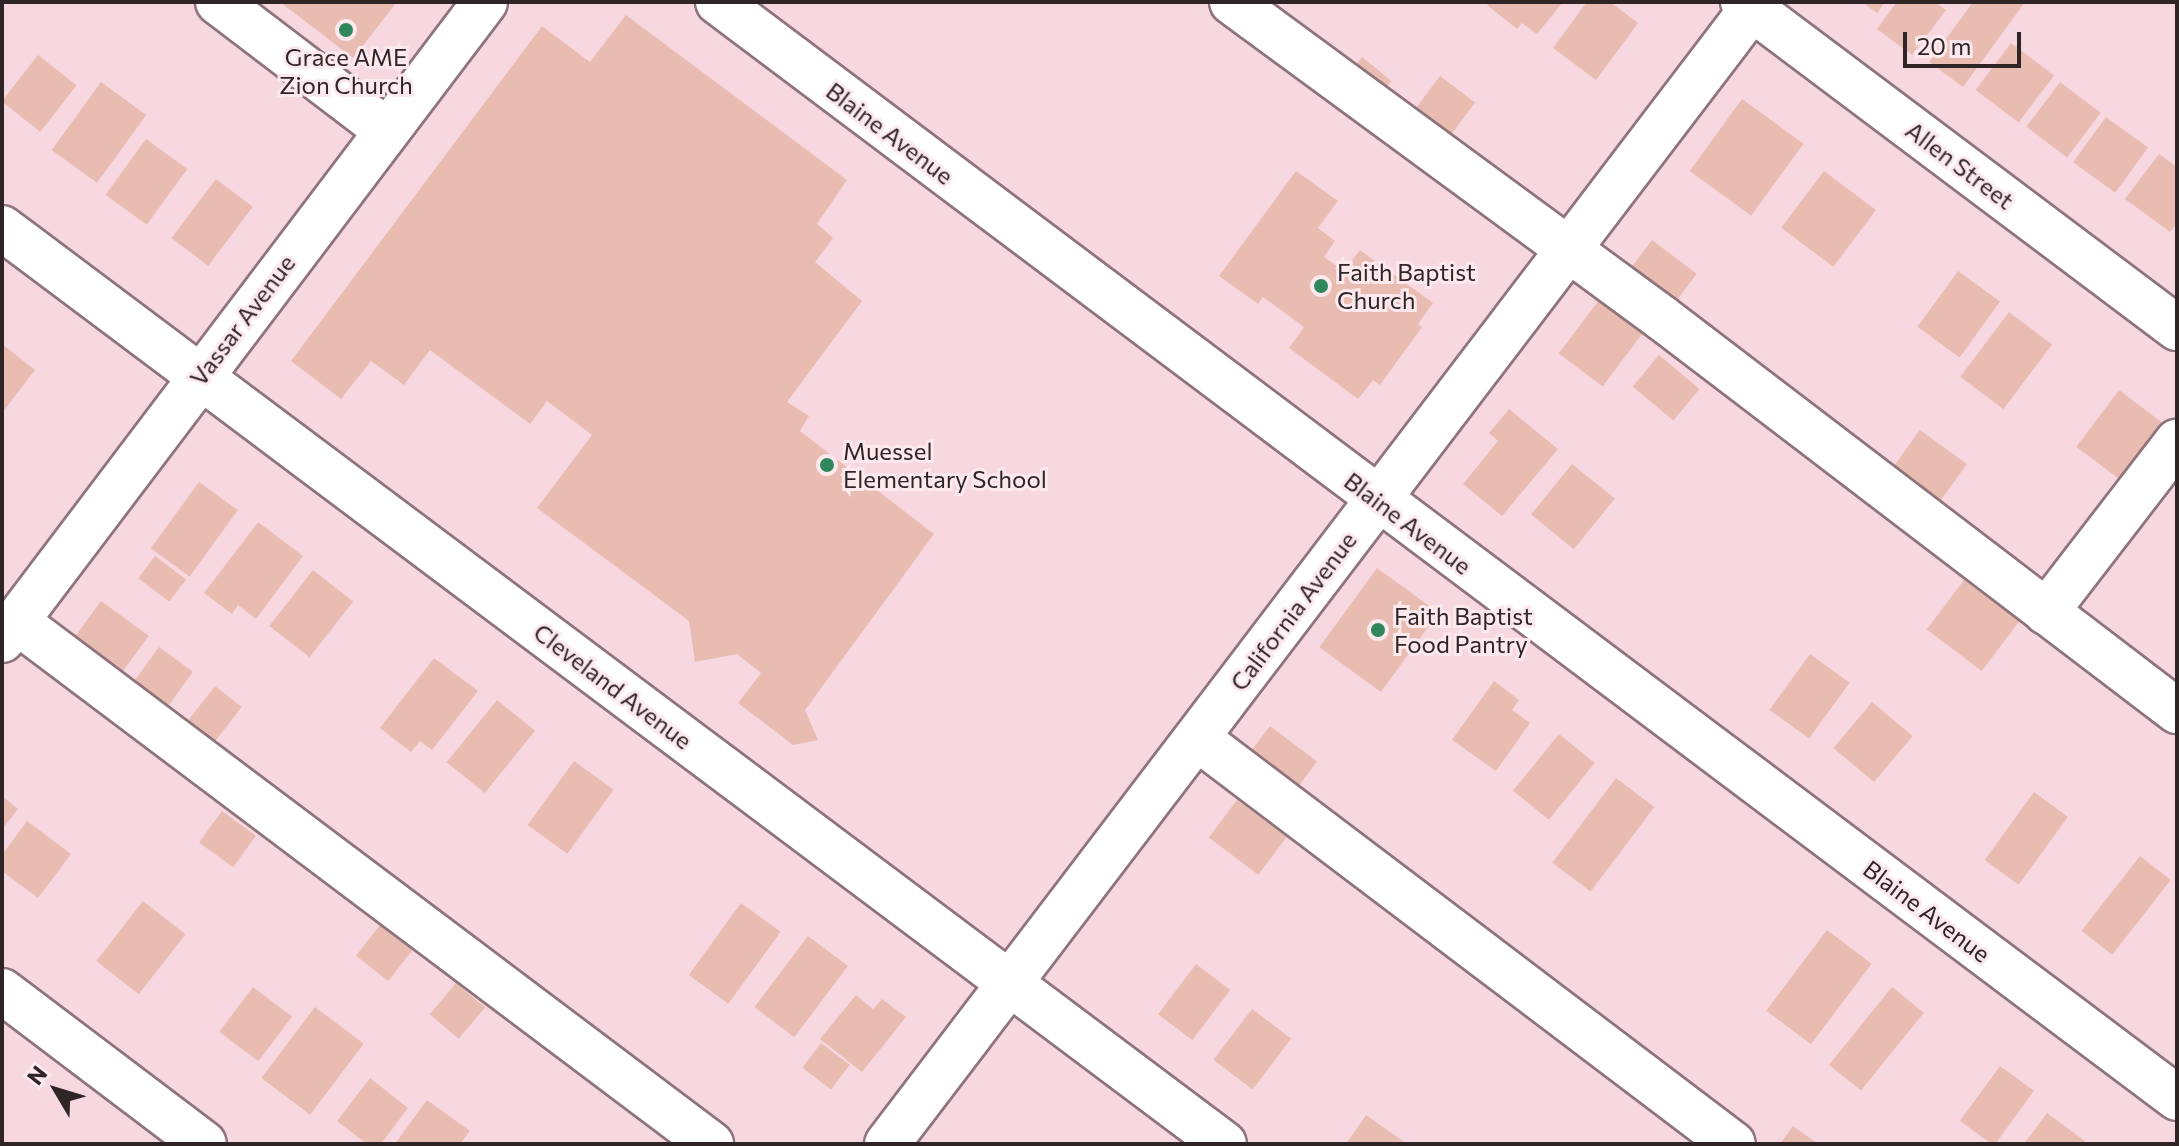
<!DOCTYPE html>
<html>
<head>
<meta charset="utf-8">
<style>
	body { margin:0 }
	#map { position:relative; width:2179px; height:1146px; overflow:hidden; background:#f7d8e0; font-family:Commissioner,sans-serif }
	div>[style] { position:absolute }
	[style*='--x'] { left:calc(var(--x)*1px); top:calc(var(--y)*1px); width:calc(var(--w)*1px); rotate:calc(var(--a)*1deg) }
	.building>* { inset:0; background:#e9bcb2; transform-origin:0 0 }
	.roads { filter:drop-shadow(2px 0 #8f747b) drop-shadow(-2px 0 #8f747b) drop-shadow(0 2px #8f747b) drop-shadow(0 -2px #8f747b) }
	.minor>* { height:44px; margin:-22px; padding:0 22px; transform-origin:22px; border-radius:22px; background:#fff }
	.dots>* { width:22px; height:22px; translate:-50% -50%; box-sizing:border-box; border:4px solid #fce9ed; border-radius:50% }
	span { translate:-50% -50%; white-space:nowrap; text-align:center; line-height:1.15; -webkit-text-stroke:6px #fce9ed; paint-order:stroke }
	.poi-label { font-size:24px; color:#2f2426 }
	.left { translate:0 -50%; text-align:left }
	.street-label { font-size:24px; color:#2f2426 }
	.frame { position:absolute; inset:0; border:4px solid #2f2426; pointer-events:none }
	.north { position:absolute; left:16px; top:1050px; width:80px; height:80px; -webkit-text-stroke:6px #fce9ed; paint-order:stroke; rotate:308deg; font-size:22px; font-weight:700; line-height:32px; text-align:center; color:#2f2426 }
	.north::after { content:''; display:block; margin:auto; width:28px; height:36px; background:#2f2426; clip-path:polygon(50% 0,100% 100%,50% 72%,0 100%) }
	.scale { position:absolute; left:1903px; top:32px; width:118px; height:36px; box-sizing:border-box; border:4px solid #2f2426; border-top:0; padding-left:10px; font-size:24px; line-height:28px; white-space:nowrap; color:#2f2426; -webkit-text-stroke:6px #fce9ed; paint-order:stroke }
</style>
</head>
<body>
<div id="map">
	<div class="building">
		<div style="clip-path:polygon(280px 2px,397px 2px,353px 58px)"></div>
		<div style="clip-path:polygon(1490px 2px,1563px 2px,1537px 34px,1522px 23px,1517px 29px,1487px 5px)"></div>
		<div style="clip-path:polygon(1587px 2px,1610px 2px,1638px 23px,1596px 80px,1553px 48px)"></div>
		<div style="clip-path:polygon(1862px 2px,1885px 2px,1877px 13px)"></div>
		<div style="clip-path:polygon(1897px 2px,1935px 2px,1946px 10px,1912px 55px,1877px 29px)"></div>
		<div style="clip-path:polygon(1973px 2px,2025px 2px,1963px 87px,1929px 62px)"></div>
		<div style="clip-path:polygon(626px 15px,847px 180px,817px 224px,833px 238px,815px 262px,862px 301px,787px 402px,809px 416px,800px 431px,934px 534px,805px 710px,818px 740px,793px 745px,738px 703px,761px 673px,737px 654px,695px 662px,689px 621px,537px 508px,592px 435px,547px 401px,530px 424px,430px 350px,404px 385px,371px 361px,341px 399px,291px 361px,542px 26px,590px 62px)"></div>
		<div style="left:2011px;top:43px;width:54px;height:59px;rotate:37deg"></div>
		<div style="left:38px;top:55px;width:49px;height:59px;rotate:38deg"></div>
		<div style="left:1362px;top:57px;width:38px;height:24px;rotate:39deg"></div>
		<div style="left:1440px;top:76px;width:44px;height:41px;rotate:37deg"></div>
		<div style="left:101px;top:82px;width:56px;height:84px;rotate:36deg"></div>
		<div style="left:2060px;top:82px;width:51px;height:56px;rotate:37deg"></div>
		<div style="left:1742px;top:99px;width:76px;height:89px;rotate:36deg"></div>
		<div style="left:2106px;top:117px;width:52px;height:56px;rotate:36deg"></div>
		<div style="left:146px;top:139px;width:51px;height:69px;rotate:36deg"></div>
		<div style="clip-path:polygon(2159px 154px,2177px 167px,2177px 223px,2170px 232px,2125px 199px)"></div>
		<div style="clip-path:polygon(1296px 171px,1338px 201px,1318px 228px,1335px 241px,1324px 257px,1344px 271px,1360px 250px,1433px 303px,1418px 324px,1422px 327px,1380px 385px,1373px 380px,1358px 399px,1289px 348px,1304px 327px,1263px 297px,1258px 304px,1219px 276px)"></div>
		<div style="left:1824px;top:171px;width:65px;height:71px;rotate:37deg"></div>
		<div style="left:216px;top:179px;width:46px;height:74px;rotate:37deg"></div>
		<div style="left:1652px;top:240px;width:56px;height:49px;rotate:37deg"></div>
		<div style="left:1958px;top:271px;width:52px;height:69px;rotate:36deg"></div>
		<div style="left:1599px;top:300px;width:55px;height:67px;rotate:37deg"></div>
		<div style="left:2009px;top:312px;width:54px;height:81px;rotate:37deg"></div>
		<div style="clip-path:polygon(2px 344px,35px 370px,2px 413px)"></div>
		<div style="left:1659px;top:355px;width:53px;height:41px;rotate:40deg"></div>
		<div style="left:2119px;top:390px;width:53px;height:71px;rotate:37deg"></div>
		<div style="clip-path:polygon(1509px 409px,1558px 449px,1502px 516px,1463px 484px,1498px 441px,1489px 433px)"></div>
		<div style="left:1920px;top:430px;width:58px;height:45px;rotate:36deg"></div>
		<div style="left:1572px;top:464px;width:55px;height:65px;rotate:39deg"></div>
		<div style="left:199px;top:482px;width:48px;height:82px;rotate:36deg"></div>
		<div style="clip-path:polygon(258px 522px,303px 556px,256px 619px,238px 605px,232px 614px,204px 593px)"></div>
		<div style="left:155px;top:556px;width:39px;height:28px;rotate:37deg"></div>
		<div style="left:1377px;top:568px;width:76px;height:98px;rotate:36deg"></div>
		<div style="left:313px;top:570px;width:51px;height:71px;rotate:38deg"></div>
		<div style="left:1964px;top:580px;width:69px;height:62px;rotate:37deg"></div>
		<div style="left:101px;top:601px;width:59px;height:59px;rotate:36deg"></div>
		<div style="left:159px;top:647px;width:42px;height:42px;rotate:36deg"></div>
		<div style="left:1810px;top:654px;width:49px;height:69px;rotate:36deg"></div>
		<div style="clip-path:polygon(434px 658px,478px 691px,432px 750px,420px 741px,411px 752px,380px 728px)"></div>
		<div style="clip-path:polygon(1494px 681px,1519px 700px,1512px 710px,1530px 723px,1496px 771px,1452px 740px)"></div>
		<div style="left:215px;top:686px;width:34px;height:43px;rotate:38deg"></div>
		<div style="left:497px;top:700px;width:49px;height:80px;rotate:39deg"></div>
		<div style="left:1872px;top:702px;width:53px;height:60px;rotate:40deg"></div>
		<div style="left:1270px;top:726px;width:59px;height:46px;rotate:37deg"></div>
		<div style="left:1559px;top:734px;width:46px;height:73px;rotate:39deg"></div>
		<div style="left:574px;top:761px;width:49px;height:79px;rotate:36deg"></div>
		<div style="left:1616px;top:778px;width:48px;height:106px;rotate:37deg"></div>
		<div style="left:2034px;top:792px;width:42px;height:84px;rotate:36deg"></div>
		<div style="clip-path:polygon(2px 796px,18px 809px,2px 830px)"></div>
		<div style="left:1237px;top:800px;width:62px;height:47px;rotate:37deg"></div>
		<div style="left:222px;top:811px;width:42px;height:39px;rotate:36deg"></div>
		<div style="clip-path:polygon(27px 821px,71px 854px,38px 898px,2px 871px,2px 855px)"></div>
		<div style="left:2140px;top:856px;width:39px;height:95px;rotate:38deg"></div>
		<div style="left:143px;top:901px;width:54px;height:76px;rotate:38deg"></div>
		<div style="left:741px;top:903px;width:49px;height:89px;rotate:36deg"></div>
		<div style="left:380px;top:925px;width:41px;height:39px;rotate:38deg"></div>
		<div style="left:1827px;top:930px;width:56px;height:101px;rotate:37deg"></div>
		<div style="left:808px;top:936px;width:50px;height:89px;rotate:37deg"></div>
		<div style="left:1196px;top:964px;width:43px;height:63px;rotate:37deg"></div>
		<div style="left:456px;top:983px;width:38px;height:41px;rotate:40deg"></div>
		<div style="left:253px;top:987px;width:49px;height:56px;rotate:37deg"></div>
		<div style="left:1892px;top:987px;width:41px;height:100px;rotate:39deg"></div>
		<div style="clip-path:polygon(856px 995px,873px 1009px,882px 999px,906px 1017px,862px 1072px,820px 1039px)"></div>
		<div style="left:315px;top:1007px;width:61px;height:89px;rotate:37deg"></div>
		<div style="left:1252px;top:1009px;width:49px;height:64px;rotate:37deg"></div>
		<div style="left:821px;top:1043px;width:36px;height:31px;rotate:37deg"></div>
		<div style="left:2000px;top:1066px;width:42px;height:68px;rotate:36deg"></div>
		<div style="clip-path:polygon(370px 1078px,408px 1108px,381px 1144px,367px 1144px,337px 1121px)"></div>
		<div style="clip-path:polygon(427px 1100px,470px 1131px,460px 1144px,395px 1144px)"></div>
		<div style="clip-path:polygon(2047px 1113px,2085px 1141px,2083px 1144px,2024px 1144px)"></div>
		<div style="clip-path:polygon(1366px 1115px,1407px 1144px,1346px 1144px)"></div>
		<div style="clip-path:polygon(1793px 1126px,1818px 1144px,1780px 1144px)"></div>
	</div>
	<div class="roads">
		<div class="minor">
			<div style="--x:218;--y:2;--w:211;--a:37.3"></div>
			<div style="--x:718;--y:2;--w:1825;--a:36.91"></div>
			<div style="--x:1232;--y:2;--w:534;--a:36.31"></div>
			<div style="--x:1662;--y:318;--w:648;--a:37.35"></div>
			<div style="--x:1743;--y:2;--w:543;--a:36.91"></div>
			<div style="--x:2;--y:228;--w:1527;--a:36.85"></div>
			<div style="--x:2046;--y:612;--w:215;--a:-52.4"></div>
			<div style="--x:16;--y:621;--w:870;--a:36.96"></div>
			<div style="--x:2;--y:640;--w:800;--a:-52.87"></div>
			<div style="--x:1197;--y:738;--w:672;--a:37.14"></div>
			<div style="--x:2;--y:991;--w:253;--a:37.1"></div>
			<div style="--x:887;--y:1144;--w:1436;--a:-52.7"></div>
		</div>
	</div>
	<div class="dots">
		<div style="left:346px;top:30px;background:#30875b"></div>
		<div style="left:1321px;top:286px;background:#30875b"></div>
		<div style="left:827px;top:465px;background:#30875b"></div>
		<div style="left:1378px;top:630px;background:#30875b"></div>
	</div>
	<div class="poi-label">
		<span style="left:346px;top:71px">Grace AME<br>Zion Church</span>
		<span class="left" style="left:1337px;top:286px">Faith Baptist<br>Church</span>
		<span class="left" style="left:843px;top:465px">Muessel<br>Elementary School</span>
		<span class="left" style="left:1394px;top:630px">Faith Baptist<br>Food Pantry</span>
	</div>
	<div class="street-label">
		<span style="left:890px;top:133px;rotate:37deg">Blaine Avenue</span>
		<span style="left:1960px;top:165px;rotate:37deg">Allen Street</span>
		<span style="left:242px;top:320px;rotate:-53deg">Vassar Avenue</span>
		<span style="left:1408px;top:523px;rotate:37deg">Blaine Avenue</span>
		<span style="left:1293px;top:611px;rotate:-53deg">California Avenue</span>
		<span style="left:613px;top:686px;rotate:37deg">Cleveland Avenue</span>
		<span style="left:1927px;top:911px;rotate:37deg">Blaine Avenue</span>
	</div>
	<div class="frame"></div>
	<div class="north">N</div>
	<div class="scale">20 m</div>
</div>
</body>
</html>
